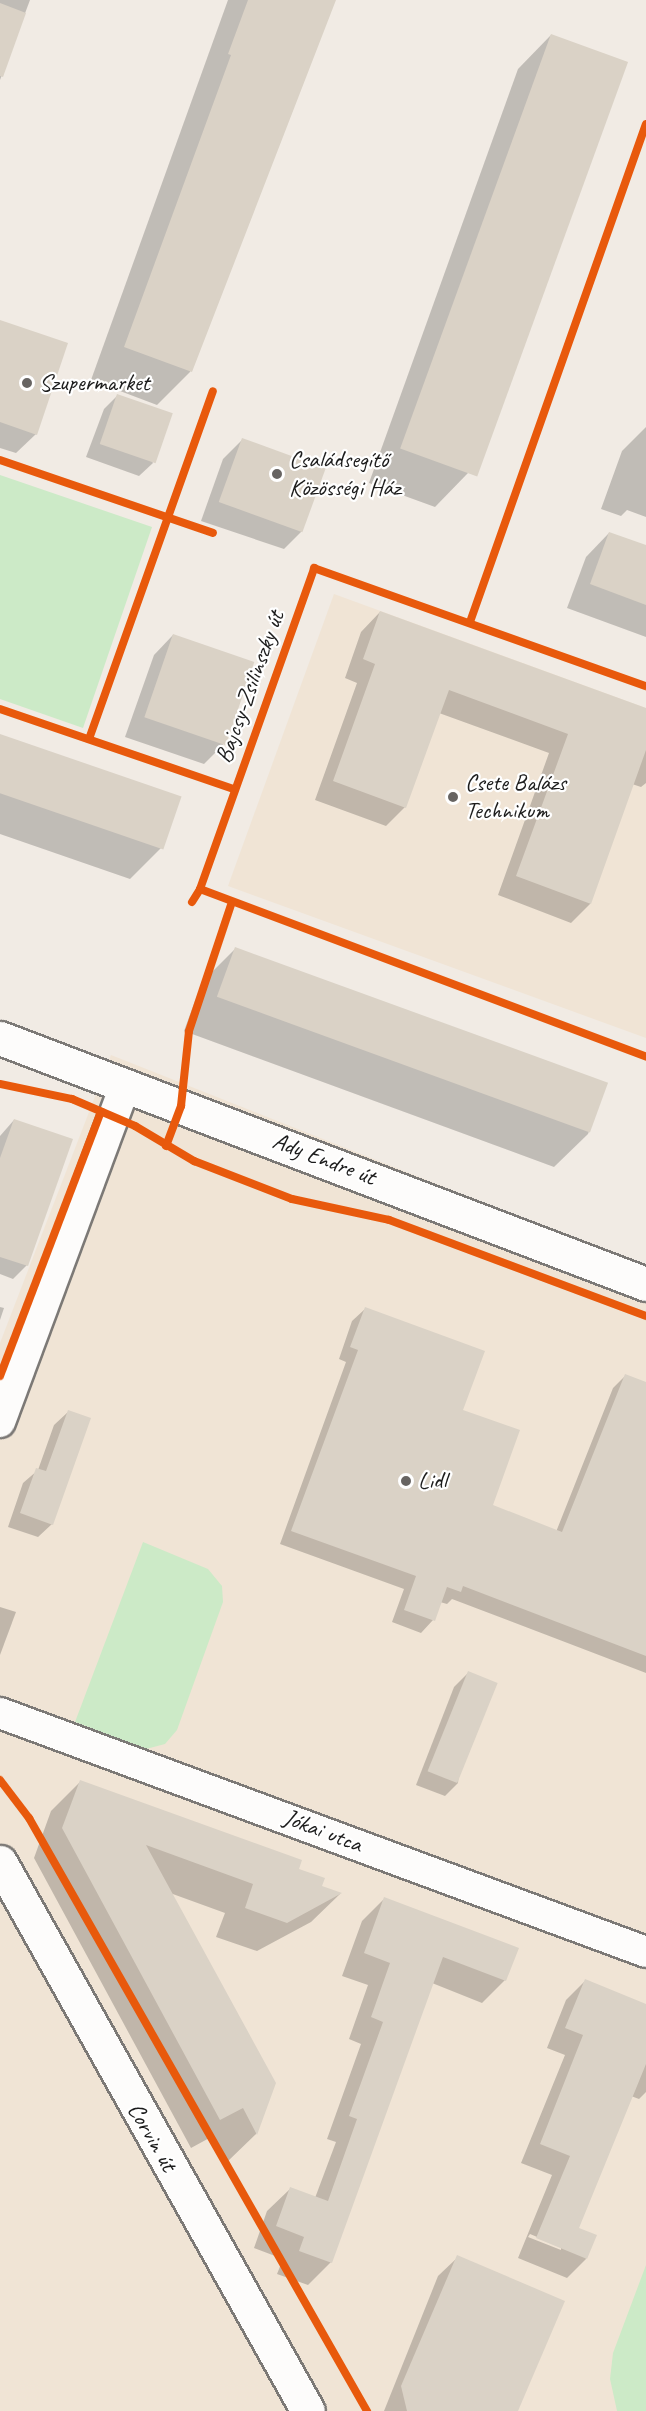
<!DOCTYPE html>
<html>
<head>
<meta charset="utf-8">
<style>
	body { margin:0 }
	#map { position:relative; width:646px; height:2411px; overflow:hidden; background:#f1ebe4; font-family:Caveat,sans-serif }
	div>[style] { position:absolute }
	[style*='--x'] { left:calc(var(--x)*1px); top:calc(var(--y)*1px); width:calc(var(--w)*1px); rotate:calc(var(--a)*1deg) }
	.built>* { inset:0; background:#f0e4d5 }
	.green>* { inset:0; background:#cceac7 }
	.shadow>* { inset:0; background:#0003 }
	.building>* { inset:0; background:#dad2c6; transform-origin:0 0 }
	.roads { filter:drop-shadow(2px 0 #7c7976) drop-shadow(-2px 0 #7c7976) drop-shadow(0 2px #7c7976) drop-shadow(0 -2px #7c7976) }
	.minor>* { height:30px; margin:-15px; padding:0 15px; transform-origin:15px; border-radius:15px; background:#fdfcfb }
	.tertiary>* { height:33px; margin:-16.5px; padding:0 16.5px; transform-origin:16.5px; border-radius:16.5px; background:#fdfcfb }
	.secondary>* { height:33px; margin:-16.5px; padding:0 16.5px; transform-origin:16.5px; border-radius:16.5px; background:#fdfcfb }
	.cycleway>* { height:8px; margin:-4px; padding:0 4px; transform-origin:4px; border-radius:4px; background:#e8590c }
	.dots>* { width:16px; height:16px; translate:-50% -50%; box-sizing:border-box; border:3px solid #fff; border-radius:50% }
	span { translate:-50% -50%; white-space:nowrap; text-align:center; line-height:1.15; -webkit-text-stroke:4.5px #fff; paint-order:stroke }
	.poi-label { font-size:24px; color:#1c1c1c }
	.left { translate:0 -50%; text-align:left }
	.street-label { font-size:24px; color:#1c1c1c }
</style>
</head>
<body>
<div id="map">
	<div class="built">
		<div style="clip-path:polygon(334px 594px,646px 708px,646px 1038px,228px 886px)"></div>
		<div style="clip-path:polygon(111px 1055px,646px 1267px,646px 2411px,0 2411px,0 1343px)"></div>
	</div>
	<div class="green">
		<div style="clip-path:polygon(0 475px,152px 527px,83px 728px,0 699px)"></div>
		<div style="clip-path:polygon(143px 1542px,208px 1569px,222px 1586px,223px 1602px,177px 1730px,165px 1744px,146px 1749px,75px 1722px)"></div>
		<div style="clip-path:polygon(646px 2265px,646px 2411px,617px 2411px,610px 2379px,613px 2353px)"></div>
	</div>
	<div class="shadow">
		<div style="clip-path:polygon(0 0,30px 0,0 80px)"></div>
		<div style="clip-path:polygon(228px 0,333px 0,190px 372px,157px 405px,91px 380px)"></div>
		<div style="clip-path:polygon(551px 35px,468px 473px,435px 507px,369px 483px,518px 69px)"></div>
		<div style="clip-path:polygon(0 353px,36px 434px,16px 453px,0 448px)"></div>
		<div style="clip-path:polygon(117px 396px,153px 463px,139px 476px,86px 457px,104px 409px)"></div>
		<div style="clip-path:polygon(646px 427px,646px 517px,627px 510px,621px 516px,601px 509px,622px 451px)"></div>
		<div style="clip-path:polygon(242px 440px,303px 530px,284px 549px,201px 521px,223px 459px)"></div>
		<div style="clip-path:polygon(609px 533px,646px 547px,646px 637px,567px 608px,586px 557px)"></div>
		<div style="clip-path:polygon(380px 612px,646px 709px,646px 783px,641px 787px,632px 784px,590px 904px,571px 923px,498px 895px,549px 753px,439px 713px,405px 807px,386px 826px,315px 800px,357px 683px,345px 678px,361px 632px)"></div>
		<div style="clip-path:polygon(173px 635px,223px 745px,204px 764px,125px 737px,154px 655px)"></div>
		<div style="clip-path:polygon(0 735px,164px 845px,130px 879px,0 834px)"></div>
		<div style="clip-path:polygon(235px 949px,606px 1085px,588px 1134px,554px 1167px,184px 1031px,202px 982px)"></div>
		<div style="clip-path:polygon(14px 1120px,27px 1265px,13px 1279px,0 1274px,0 1136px)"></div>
		<div style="clip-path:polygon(0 1307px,4px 1308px,0 1320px)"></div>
		<div style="clip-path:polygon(365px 1309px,461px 1411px,491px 1506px,556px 1532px,613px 1388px,625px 1376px,646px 1384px,646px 1673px,452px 1599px,447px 1604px,440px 1602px,433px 1620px,421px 1633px,392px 1622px,404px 1589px,280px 1544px,346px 1362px,339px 1359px,352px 1321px)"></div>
		<div style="clip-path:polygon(68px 1412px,52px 1524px,38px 1537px,8px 1527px,23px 1483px,38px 1470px,54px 1425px)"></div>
		<div style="clip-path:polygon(0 1607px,16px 1612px,0 1655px)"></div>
		<div style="clip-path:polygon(468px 1673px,458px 1783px,445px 1796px,416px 1785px,454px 1687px)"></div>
		<div style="clip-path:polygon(80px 1782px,297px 1870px,321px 1887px,340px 1894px,311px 1922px,257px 1951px,216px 1937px,225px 1913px,170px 1893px,274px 2083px,256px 2134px,227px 2162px,213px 2136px,191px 2148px,34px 1858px,51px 1811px)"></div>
		<div style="clip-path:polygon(385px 1898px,505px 1980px,482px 2003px,432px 1983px,331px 2262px,308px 2285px,277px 2274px,283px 2259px,254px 2248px,267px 2211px,290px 2189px,315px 2198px,336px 2142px,327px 2139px,361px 2044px,349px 2039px,368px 1985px,342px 1976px,362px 1921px)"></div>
		<div style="clip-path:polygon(evenodd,585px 1981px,646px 2005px,646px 2092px,639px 2099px,631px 2096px,577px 2229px,586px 2259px,567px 2278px,518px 2258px,552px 2175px,521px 2163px,565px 2055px,547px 2048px,566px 2000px,585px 1981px,530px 2234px,561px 2247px,561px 2250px,528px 2237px,530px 2234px)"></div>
		<div style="clip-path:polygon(458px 2257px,517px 2411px,384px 2411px,438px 2276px)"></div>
	</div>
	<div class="building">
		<div style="clip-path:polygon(248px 0,336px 0,192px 372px,124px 347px,231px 55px,228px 54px)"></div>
		<div style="clip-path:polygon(0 3px,26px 13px,3px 77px,0 76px)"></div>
		<div style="left:551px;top:34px;width:82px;height:441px;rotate:20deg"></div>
		<div style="clip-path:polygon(0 320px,68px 343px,37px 435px,0 422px)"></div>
		<div style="left:117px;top:394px;width:59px;height:53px;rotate:19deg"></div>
		<div style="left:242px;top:438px;width:89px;height:68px;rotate:20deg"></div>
		<div style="clip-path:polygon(609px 532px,646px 545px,646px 605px,590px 584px)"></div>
		<div style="clip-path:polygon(380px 611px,646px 708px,646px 750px,591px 904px,516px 876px,568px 734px,449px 690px,406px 808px,333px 781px,375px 664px,363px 659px)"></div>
		<div style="left:173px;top:634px;width:86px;height:88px;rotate:19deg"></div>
		<div style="left:0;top:734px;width:192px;height:56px;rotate:19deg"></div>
		<div style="left:235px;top:947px;width:397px;height:53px;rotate:20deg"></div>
		<div style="clip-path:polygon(14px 1119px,73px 1139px,28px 1266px,0 1257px,0 1158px)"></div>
		<div style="clip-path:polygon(365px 1307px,485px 1351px,463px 1410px,520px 1430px,493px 1505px,562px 1532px,625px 1374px,646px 1382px,646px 1656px,463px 1586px,461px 1592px,447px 1587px,435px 1621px,404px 1610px,416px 1576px,291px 1531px,358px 1350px,350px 1347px)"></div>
		<div style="clip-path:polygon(68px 1410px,91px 1418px,53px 1525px,20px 1513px,36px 1468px,46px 1471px)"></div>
		<div style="left:468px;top:1671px;width:32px;height:108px;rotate:22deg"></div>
		<div style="clip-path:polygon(80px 1780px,302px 1860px,299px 1869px,325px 1878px,322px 1886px,342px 1893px,287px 1923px,245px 1908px,253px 1884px,146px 1845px,276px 2083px,257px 2135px,243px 2108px,220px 2120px,62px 1828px)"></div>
		<div style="clip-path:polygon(384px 1897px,519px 1948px,506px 1981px,443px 1957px,332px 2263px,299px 2251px,304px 2237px,276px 2226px,290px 2187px,328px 2201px,357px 2119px,349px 2116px,383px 2022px,371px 2017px,390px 1963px,364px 1953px)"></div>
		<div style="clip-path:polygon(585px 1979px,646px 2004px,646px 2064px,579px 2228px,597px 2235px,587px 2259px,536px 2238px,570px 2156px,540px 2144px,583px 2035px,565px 2028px)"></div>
		<div style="clip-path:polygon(457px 2255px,565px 2301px,518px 2411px,407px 2411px,401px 2386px)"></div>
	</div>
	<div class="roads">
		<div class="minor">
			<div style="--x:0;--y:1422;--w:359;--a:-69.6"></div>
			<div style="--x:0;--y:1713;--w:689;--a:20.3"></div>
		</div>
		<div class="tertiary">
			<div style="--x:0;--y:1038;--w:691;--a:20.85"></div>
		</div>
		<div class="secondary">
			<div style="--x:0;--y:1862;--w:629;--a:60.71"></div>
		</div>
	</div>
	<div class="cycleway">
		<div style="--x:0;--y:460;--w:225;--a:18.9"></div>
		<div style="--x:470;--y:622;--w:528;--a:-70.54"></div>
		<div style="--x:0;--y:709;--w:246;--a:18.9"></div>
		<div style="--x:89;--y:739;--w:369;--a:-70.4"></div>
		<div style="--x:200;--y:889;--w:477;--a:20.6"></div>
		<div style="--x:192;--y:902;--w:15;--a:-58"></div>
		<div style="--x:200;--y:889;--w:341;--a:-70.4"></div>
		<div style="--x:314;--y:568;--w:352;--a:19.6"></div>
		<div style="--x:0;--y:1084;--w:74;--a:11.8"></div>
		<div style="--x:72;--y:1099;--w:69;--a:23.2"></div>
		<div style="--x:135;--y:1126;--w:69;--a:30.7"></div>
		<div style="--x:194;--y:1161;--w:105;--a:21.2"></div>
		<div style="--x:292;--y:1199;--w:99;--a:12.2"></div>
		<div style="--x:389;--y:1220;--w:274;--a:20.5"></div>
		<div style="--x:166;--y:1146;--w:43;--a:-69.4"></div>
		<div style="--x:181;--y:1106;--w:75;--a:-83.9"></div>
		<div style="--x:189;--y:1031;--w:136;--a:-71.6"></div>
		<div style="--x:0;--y:1376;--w:283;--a:-69.1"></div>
		<div style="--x:0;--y:1780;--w:48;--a:52.7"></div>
		<div style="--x:29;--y:1818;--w:683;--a:60.32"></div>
	</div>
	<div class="dots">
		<div style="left:27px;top:383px;background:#676462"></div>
		<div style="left:277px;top:474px;background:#676462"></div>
		<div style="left:453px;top:797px;background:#676462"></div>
		<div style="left:406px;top:1481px;background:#676462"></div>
	</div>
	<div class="poi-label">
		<span class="left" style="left:39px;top:383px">Szupermarket</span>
		<span class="left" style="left:289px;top:474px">Családsegítő<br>Közösségi Ház</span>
		<span class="left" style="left:465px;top:797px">Csete Balázs<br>Technikum</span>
		<span class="left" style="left:418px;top:1481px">Lidl</span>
	</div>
	<div class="street-label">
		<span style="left:250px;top:687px;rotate:-70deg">Bajcsy-Zsilinszky út</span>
		<span style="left:324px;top:1159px;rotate:21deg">Ady Endre út</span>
		<span style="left:323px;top:1831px;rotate:21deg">Jókai utca</span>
		<span style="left:152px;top:2137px;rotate:60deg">Corvin út</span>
	</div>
</div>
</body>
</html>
